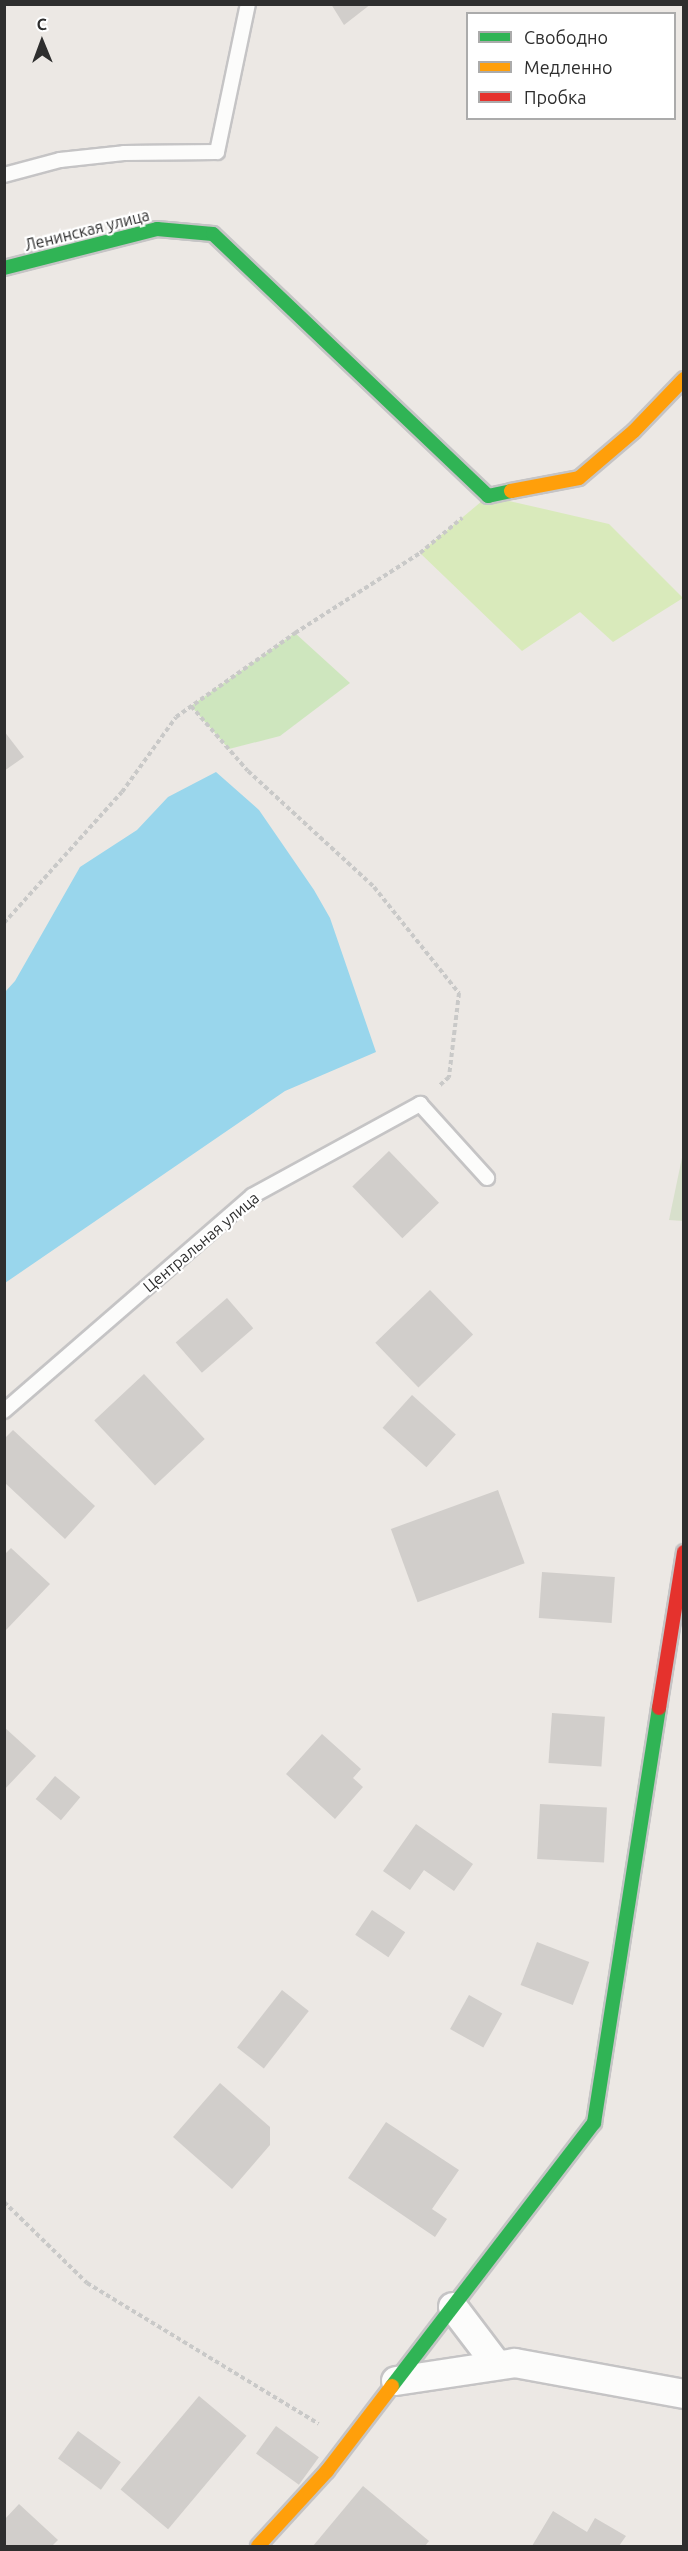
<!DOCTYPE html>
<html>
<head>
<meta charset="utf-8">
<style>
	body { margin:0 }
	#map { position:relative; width:688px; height:2551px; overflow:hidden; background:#ece8e4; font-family:Ubuntu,sans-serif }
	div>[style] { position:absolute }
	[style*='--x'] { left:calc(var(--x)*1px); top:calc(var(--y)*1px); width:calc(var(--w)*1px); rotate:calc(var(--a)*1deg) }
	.green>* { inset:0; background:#cee6be }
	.cemetery>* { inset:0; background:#d8e0cc }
	.pitch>* { inset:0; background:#d9eabb }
	.water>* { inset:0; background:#99d6ec }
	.building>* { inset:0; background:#d1cecb; transform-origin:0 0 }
	.path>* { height:4px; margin-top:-2px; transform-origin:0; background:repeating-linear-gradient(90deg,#c9c9c8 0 4.5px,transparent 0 7.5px) }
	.roads { filter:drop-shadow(2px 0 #c5c4c5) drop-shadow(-2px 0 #c5c4c5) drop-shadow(0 2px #c5c4c5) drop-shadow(0 -2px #c5c4c5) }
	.lane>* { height:14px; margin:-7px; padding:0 7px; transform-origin:7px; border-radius:7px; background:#fcfcfb }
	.street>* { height:28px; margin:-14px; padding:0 14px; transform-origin:14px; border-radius:14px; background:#fcfcfb }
	.fast>* { height:14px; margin:-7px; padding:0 7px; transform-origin:7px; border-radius:7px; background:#30b455 }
	.slow>* { height:14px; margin:-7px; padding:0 7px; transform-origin:7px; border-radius:7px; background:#ff9f0a }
	.jam>* { height:14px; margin:-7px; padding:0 7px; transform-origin:7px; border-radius:7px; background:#e5322d }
	span { translate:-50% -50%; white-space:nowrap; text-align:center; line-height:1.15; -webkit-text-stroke:4.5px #fff; paint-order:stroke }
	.street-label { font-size:16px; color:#2e2e2e }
	.frame { position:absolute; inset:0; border:6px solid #2e2e2e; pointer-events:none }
	.legend { position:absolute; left:466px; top:12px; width:210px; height:108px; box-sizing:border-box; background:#fff; border:2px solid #ababab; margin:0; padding:8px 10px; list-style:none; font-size:18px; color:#2e2e2e }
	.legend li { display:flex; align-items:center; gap:12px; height:30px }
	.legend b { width:30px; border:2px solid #ababab }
	.north { position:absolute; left:12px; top:12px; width:60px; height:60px; -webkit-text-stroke:4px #fff; paint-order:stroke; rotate:359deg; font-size:16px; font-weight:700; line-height:24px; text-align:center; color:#2e2e2e }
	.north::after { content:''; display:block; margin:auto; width:21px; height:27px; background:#2e2e2e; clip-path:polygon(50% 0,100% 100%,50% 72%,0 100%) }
</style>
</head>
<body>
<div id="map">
	<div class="green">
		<div style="clip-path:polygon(295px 633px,350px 683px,280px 736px,229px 749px,191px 706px)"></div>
	</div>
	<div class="cemetery">
		<div style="clip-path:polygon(683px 1153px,683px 1221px,669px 1220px)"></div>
	</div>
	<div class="pitch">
		<div style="clip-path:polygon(488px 496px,609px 524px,683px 598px,613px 642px,580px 612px,522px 651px,420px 553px)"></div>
	</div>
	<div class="water">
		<div style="clip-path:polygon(216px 772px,259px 810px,314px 890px,330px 918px,376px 1052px,285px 1091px,5px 1283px,5px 992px,15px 981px,80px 867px,137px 830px,168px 797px)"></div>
	</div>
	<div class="building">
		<div style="clip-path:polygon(331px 4px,371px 4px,344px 25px)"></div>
		<div style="clip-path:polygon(4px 731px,24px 757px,4px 771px)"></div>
		<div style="left:389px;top:1151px;width:72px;height:51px;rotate:46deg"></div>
		<div style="left:430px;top:1290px;width:62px;height:76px;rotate:46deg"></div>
		<div style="left:227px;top:1298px;width:40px;height:68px;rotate:49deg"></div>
		<div style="left:144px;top:1374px;width:89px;height:68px;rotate:47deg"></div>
		<div style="left:412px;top:1395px;width:59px;height:44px;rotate:42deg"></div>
		<div style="clip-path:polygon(13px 1430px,95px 1506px,65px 1539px,4px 1482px,4px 1439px)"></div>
		<div style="left:498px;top:1490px;width:78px;height:114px;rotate:70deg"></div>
		<div style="clip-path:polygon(11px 1548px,50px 1584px,6px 1630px,4px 1555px)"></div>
		<div style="left:542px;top:1572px;width:73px;height:46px;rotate:4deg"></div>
		<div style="left:552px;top:1713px;width:53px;height:50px;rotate:4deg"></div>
		<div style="clip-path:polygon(4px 1727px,36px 1756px,4px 1790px)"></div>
		<div style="clip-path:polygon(322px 1734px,361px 1769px,353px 1778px,363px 1787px,335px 1819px,286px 1774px)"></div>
		<div style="left:55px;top:1776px;width:33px;height:30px;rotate:40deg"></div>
		<div style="left:540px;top:1804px;width:67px;height:55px;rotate:3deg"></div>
		<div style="clip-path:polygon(416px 1824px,473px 1864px,454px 1891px,424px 1870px,410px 1890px,383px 1871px)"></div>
		<div style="left:372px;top:1910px;width:40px;height:30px;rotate:34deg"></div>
		<div style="left:537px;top:1942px;width:56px;height:46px;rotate:21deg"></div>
		<div style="left:282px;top:1990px;width:34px;height:73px;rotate:38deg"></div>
		<div style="left:469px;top:1995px;width:38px;height:39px;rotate:29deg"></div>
		<div style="clip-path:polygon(220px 2083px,270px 2127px,270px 2145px,232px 2189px,173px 2137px)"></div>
		<div style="clip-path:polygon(386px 2122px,459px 2170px,432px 2209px,447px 2219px,435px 2237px,348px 2178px)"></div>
		<div style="left:199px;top:2396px;width:62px;height:122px;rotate:40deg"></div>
		<div style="left:276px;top:2426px;width:53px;height:34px;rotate:36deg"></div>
		<div style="left:78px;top:2431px;width:53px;height:34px;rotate:36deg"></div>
		<div style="clip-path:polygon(363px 2486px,429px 2541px,425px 2546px,313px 2546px)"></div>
		<div style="clip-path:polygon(19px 2504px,58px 2540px,52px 2546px,4px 2546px,4px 2520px)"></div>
		<div style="clip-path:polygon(553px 2511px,587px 2532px,595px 2518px,626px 2536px,619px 2546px,532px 2546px)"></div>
	</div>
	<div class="path">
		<div style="--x:191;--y:706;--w:86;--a:48.8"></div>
		<div style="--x:248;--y:771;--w:171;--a:42.6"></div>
		<div style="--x:374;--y:887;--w:136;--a:51.3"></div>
		<div style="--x:459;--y:993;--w:85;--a:96.8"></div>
		<div style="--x:449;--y:1077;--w:15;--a:138"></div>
		<div style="--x:4;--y:923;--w:176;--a:-48"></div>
		<div style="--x:122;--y:792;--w:92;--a:-54.2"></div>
		<div style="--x:176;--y:717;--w:146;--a:-35.2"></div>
		<div style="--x:295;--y:633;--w:148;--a:-32.6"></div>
		<div style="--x:420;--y:553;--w:55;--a:-39.8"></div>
		<div style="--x:4;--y:2202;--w:116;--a:44.3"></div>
		<div style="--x:87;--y:2283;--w:271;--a:31.3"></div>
	</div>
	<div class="roads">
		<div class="lane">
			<div style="--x:4;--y:175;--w:58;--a:-15"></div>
			<div style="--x:60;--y:160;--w:64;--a:-6.2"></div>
			<div style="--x:124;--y:153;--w:93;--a:-0.6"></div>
			<div style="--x:217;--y:152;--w:151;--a:-78.2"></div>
			<div style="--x:4;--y:1411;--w:328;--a:-40.9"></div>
			<div style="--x:252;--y:1196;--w:192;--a:-28.7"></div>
			<div style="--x:420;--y:1104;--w:100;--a:47.8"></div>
		</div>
		<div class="street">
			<div style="--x:453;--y:2307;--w:73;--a:52.8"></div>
			<div style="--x:396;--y:2381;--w:120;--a:-8.6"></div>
			<div style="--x:515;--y:2363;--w:172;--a:10.4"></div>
		</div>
		<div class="fast">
			<div style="--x:4;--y:268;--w:158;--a:-14.3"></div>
			<div style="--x:157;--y:229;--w:56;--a:5.1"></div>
			<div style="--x:213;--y:234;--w:380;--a:43.6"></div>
			<div style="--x:488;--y:496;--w:24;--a:-12"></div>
			<div style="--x:392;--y:2386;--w:332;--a:-52.5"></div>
			<div style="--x:594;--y:2123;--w:420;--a:-81.1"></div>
		</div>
		<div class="slow">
			<div style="--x:511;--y:491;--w:69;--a:-10.8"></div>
			<div style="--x:579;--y:478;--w:72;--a:-40.5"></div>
			<div style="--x:634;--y:431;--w:72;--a:-46.1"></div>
			<div style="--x:258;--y:2546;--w:102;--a:-47.4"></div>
			<div style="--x:327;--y:2471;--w:107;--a:-52.6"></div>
		</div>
		<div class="jam">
			<div style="--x:659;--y:1708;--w:158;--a:-80.9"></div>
		</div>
	</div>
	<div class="street-label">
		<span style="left:87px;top:230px;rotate:-14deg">Ленинская улица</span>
		<span style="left:201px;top:1242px;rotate:-40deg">Центральная улица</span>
	</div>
	<div class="frame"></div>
	<ul class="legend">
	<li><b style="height:8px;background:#30b455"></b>Свободно</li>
	<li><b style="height:8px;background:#ff9f0a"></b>Медленно</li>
	<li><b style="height:8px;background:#e5322d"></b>Пробка</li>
	</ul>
	<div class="north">С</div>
</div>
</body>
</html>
